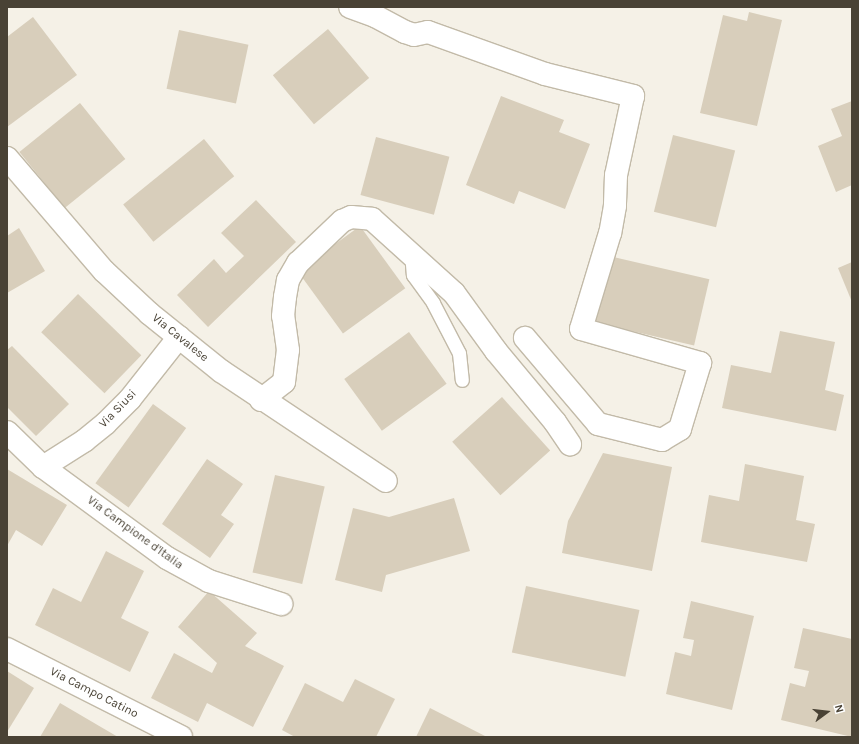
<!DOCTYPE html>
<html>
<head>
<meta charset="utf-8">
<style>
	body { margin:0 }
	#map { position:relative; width:859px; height:744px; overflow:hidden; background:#f5f1e7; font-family:Karla,sans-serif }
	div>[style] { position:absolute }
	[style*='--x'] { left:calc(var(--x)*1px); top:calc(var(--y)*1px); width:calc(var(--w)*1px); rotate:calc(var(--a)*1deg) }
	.building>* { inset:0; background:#d8cebb; transform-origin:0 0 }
	.roads { filter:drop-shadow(1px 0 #c2baa8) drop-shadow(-1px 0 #c2baa8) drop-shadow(0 1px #c2baa8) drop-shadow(0 -1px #c2baa8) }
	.lane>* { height:13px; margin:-6.5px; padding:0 6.5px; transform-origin:6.5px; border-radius:6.5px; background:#fff }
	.street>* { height:22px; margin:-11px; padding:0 11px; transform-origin:11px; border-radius:11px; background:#fff }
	span { translate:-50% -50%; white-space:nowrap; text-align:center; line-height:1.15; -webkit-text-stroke:3.5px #fff; paint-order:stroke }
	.street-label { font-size:12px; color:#494235 }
	.frame { position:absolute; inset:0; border:8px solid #494235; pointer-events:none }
	.north { position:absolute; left:807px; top:692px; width:40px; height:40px; -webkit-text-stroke:3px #fff; paint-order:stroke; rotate:75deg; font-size:11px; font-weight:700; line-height:16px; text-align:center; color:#494235 }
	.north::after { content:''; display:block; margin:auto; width:14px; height:18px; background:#494235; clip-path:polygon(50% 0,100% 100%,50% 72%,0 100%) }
</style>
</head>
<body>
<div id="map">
	<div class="building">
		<div style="clip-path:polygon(749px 12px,782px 20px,757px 126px,700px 113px,723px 15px,747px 21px)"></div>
		<div style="clip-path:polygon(33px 17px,77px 75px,7px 127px,7px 37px)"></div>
		<div style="left:328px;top:29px;width:64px;height:72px;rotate:50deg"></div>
		<div style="left:179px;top:30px;width:71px;height:60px;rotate:12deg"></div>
		<div style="clip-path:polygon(501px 96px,564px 120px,559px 132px,590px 144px,565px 209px,519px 191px,514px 204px,466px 185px)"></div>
		<div style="clip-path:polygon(852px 101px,852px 185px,836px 192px,818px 146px,842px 136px,831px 109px)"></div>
		<div style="left:80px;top:103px;width:72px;height:78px;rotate:51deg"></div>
		<div style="left:673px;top:135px;width:64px;height:79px;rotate:14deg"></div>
		<div style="left:376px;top:137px;width:76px;height:60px;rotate:15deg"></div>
		<div style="left:204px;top:139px;width:48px;height:104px;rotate:51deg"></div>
		<div style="clip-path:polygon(256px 200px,296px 242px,208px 327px,177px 295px,214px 259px,226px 273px,244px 256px,221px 233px)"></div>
		<div style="left:360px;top:226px;width:77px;height:77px;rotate:54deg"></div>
		<div style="clip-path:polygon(19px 228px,45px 271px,7px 293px,7px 236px)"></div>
		<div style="left:609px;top:256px;width:103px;height:68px;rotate:13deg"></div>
		<div style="clip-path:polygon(852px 262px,852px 302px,838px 268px)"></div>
		<div style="left:78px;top:294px;width:88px;height:53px;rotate:44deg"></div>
		<div style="clip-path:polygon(780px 331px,835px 342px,825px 390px,844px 395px,836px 431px,722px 408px,731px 365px,771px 373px)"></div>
		<div style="left:409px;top:332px;width:64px;height:80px;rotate:54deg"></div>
		<div style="clip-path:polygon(12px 346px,69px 404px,36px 436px,7px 407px,7px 350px)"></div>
		<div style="left:502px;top:397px;width:72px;height:67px;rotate:48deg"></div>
		<div style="left:153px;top:404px;width:41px;height:98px;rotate:36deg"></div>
		<div style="clip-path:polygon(603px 453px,672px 467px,652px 571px,562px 553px,568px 521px)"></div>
		<div style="clip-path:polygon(207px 459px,243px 484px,221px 515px,234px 524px,210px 558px,162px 524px)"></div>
		<div style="clip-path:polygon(745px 464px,804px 476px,796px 520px,815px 524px,807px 562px,701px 542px,709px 495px,739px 501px)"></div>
		<div style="clip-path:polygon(7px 469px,67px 505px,42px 546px,16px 530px,7px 546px)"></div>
		<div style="left:275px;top:475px;width:51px;height:100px;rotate:13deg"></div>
		<div style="clip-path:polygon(454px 498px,470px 551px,386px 575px,382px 592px,335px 580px,353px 508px,389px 517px)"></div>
		<div style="clip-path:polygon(106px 551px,144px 571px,121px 618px,149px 632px,130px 672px,35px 625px,53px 588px,81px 602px)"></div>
		<div style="left:526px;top:586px;width:116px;height:68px;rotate:12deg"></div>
		<div style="clip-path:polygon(209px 591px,257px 633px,245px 646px,284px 666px,253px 727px,207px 703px,198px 722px,151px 698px,174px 653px,212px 673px,217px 663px,178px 627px)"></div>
		<div style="clip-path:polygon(691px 601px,754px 616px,732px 710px,666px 694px,675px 652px,691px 656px,694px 640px,683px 638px)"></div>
		<div style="clip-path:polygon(803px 628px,852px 639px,852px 737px,781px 720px,790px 683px,805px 687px,809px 671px,794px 668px)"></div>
		<div style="clip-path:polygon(7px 671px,34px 688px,7px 732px)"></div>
		<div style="clip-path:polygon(355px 679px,395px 699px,376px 737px,295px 737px,282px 730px,305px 683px,343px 702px)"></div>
		<div style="clip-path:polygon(60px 703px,118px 737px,40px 737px)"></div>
		<div style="clip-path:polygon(430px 708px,487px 737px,416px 737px)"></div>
	</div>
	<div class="roads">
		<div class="lane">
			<div style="--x:411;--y:253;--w:22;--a:85"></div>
			<div style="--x:413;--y:275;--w:34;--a:54"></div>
			<div style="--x:433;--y:303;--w:56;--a:62.5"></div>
			<div style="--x:459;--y:353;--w:27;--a:84"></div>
		</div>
		<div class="street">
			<div style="--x:350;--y:7;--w:27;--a:20"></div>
			<div style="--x:375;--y:16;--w:34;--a:28"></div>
			<div style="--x:405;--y:32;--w:9;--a:18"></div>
			<div style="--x:414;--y:35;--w:14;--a:-12"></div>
			<div style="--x:428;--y:32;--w:124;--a:19.7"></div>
			<div style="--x:545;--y:74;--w:91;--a:14"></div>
			<div style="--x:633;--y:96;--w:81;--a:102.1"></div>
			<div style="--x:616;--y:175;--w:31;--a:92"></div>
			<div style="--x:615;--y:206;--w:27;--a:100"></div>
			<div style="--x:610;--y:233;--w:100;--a:106.8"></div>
			<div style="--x:581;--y:329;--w:124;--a:15.9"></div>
			<div style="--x:700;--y:363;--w:69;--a:106.9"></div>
			<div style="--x:680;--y:429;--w:21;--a:149"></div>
			<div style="--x:662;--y:440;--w:66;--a:-166"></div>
			<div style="--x:598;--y:424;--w:113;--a:-130.3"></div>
			<div style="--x:7;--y:158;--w:149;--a:49.4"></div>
			<div style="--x:104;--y:271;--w:63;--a:43.1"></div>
			<div style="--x:150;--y:314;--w:91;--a:38.8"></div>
			<div style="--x:221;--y:371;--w:198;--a:33.7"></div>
			<div style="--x:261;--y:400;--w:29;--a:-38"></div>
			<div style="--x:284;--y:382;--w:32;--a:-83"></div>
			<div style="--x:288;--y:350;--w:34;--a:-98"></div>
			<div style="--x:283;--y:316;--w:19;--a:-84"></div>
			<div style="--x:285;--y:297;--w:17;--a:-80"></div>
			<div style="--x:288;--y:280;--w:20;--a:-60"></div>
			<div style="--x:298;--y:263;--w:61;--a:-43.7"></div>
			<div style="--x:342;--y:221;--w:10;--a:-24"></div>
			<div style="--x:351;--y:217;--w:21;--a:5"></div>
			<div style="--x:372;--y:219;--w:110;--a:42.1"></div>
			<div style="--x:454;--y:293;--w:72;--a:54.1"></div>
			<div style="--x:496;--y:351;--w:92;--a:50.3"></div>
			<div style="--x:555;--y:422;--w:27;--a:56"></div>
			<div style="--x:7;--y:432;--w:50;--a:44.2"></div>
			<div style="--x:43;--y:467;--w:154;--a:36.3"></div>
			<div style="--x:167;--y:558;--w:48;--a:28.7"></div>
			<div style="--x:209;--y:581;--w:76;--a:17.7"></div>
			<div style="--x:43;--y:467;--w:49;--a:-32.4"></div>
			<div style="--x:84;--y:441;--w:28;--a:-39"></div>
			<div style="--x:106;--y:423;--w:34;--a:-45"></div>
			<div style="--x:130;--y:399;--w:79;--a:-51.7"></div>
			<div style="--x:7;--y:649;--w:195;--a:26.8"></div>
		</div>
	</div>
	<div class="street-label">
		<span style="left:180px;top:338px;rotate:39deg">Via Cavalese</span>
		<span style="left:118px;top:409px;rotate:-46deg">Via Siusi</span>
		<span style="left:135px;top:533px;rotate:36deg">Via Campione d'Italia</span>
		<span style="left:94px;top:693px;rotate:27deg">Via Campo Catino</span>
	</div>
	<div class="frame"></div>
	<div class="north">N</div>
</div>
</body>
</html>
